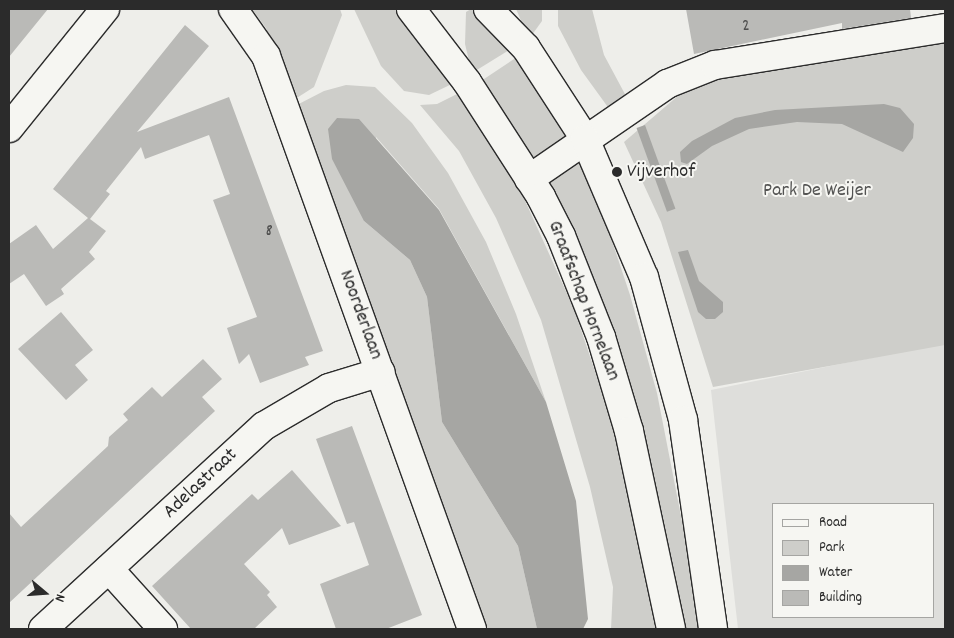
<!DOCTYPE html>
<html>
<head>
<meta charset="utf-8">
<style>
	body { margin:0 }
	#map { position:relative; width:954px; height:638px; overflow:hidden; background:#eeeeea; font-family:Dekko,sans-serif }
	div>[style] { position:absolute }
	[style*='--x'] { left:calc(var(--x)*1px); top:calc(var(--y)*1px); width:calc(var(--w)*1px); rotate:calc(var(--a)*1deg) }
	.built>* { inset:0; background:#dededb }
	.green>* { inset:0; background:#cececa }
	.water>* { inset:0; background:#a6a6a3; transform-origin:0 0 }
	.building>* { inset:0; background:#babab7 }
	.roads { filter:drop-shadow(1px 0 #2b2b2b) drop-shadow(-1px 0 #2b2b2b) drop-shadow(0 1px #2b2b2b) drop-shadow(0 -1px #2b2b2b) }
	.minor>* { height:28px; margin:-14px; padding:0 14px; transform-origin:14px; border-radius:14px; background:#f6f6f2 }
	.tertiary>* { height:28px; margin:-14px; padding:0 14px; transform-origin:14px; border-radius:14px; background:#f6f6f2 }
	.dots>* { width:14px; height:14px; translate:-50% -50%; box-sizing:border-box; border:2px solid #f6f6f2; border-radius:50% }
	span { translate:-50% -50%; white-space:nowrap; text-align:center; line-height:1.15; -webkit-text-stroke:4px #f6f6f2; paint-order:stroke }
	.number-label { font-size:18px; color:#4f4f4e }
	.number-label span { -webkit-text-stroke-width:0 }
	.poi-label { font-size:20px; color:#2b2b2b }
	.left { translate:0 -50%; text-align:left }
	.park-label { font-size:20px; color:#545453 }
	.street-label { font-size:20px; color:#2b2b2b }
	.frame { position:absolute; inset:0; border:10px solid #2b2b2b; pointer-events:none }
	.legend { position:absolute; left:772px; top:503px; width:162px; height:115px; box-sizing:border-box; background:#f6f6f2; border:1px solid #a5a5a2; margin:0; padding:6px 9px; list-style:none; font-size:15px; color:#2b2b2b }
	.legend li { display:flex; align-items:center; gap:10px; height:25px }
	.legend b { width:25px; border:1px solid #a5a5a2 }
	.north { position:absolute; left:20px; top:568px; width:50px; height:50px; -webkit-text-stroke:4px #f6f6f2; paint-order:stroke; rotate:108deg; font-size:14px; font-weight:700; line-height:20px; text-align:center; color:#2b2b2b }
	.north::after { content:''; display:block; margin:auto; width:18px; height:22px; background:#2b2b2b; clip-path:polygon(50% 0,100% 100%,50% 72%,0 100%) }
</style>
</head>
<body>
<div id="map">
	<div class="built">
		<div style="clip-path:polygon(evenodd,945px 343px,945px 629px,738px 629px,711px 390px,945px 343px,773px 504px,933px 504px,933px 617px,773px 617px,773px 504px)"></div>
	</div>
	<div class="green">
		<div style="clip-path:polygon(252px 9px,340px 9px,342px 15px,314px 87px,292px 101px,266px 28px)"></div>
		<div style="clip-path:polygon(354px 9px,400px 9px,456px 82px,429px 95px,404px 91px,381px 66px)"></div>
		<div style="clip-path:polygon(471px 9px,481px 9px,514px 47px,472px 73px,465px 44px,466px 12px)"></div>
		<div style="clip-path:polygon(516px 9px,542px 9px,542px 21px,529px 39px)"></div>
		<div style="clip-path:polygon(558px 9px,592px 9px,604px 55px,626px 96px,610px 110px,581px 70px,558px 26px)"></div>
		<div style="clip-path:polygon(945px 39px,945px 345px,713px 387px,661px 222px,624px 142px,693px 83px,871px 49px)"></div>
		<div style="clip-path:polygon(520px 55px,570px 143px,604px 217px,630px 295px,657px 393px,703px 629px,684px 629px,641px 418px,598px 295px,478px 83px)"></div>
		<div style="clip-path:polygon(346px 85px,375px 87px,412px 123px,448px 173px,486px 242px,516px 314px,546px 402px,439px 209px,376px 137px,364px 221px,410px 260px,427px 297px,442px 422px,518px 546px,537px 629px,486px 629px,291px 108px,324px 91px)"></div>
		<div style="clip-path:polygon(461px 92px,518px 185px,574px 309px,626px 463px,661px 629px,611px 629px,613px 587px,590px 487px,541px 320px,496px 218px,459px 151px,420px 105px,437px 104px)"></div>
	</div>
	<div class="water">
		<div style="clip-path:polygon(884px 104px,900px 108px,914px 124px,913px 138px,903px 152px,842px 124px,797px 122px,749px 129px,712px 146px,687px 164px,681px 162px,680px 152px,692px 141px,735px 118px,775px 110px)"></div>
		<div style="clip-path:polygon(337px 118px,359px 119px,439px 210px,546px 402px,576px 501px,588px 619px,583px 629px,537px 629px,518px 546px,442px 422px,427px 297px,410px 260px,364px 221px,332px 159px,328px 129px)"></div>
		<div style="left:645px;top:125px;width:89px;height:9px;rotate:70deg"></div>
		<div style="clip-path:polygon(688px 250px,699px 281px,723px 302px,723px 312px,715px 319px,706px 319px,698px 312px,678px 252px)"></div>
	</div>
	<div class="building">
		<div style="clip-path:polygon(9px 9px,48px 9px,9px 57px)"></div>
		<div style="clip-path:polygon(686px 9px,910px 9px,911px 18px,842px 29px,842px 23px,694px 54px)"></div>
		<div style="clip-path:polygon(185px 25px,209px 46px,137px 132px,229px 97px,323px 351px,305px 357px,309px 365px,260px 383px,249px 354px,239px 364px,227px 328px,257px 317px,213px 200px,230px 194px,209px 135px,145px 159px,141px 147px,106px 191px,110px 194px,90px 219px,106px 231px,89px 252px,95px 259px,61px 289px,64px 294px,46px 306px,24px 274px,9px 284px,9px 244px,36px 225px,53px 249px,88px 218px,53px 189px)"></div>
		<div style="clip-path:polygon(61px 312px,93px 350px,75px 365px,88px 380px,66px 400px,18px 349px)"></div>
		<div style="clip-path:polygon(203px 359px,222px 379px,202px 397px,215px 411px,9px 603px,9px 513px,21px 527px,108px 446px,109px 437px,128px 420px,123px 414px,152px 387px,162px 397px)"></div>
		<div style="clip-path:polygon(352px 426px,422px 615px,386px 629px,336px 629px,320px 584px,369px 565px,354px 522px,347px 524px,316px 439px)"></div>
		<div style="clip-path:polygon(292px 470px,341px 526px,289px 545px,282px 528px,244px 564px,270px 592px,267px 595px,277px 607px,254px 629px,191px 629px,152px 586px,252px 494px,258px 500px)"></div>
	</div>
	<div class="roads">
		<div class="minor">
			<div style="--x:233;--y:9;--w:57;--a:54.9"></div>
			<div style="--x:266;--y:56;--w:609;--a:70.23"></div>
			<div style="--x:9;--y:128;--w:153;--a:-51.1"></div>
			<div style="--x:529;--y:179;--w:168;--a:-34.5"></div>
			<div style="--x:667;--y:84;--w:52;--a:-21.6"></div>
			<div style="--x:715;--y:65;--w:233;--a:-9.1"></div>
			<div style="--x:109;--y:569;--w:81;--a:48"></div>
			<div style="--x:43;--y:629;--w:300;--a:-42.6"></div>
			<div style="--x:264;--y:426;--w:75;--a:-30.3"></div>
			<div style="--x:329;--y:388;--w:54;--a:-17.1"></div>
		</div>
		<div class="tertiary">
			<div style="--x:411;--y:9;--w:92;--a:52.5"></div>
			<div style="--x:467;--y:82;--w:137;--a:57.2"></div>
			<div style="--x:541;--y:197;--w:44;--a:62.9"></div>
			<div style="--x:561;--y:236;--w:109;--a:68.4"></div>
			<div style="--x:601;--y:337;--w:98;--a:73.4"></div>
			<div style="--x:629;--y:431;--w:202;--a:78"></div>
			<div style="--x:488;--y:9;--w:54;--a:45.7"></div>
			<div style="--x:526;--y:48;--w:108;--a:57"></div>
			<div style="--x:585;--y:139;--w:150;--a:66.9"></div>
			<div style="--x:644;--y:277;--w:148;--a:74.7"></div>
			<div style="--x:683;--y:420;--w:211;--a:81.8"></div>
		</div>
	</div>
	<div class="dots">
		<div style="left:617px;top:172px;background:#2b2b2b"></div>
	</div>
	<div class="number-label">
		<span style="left:746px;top:27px">2</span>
		<span style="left:269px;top:232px">8</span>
	</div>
	<div class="poi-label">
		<span class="left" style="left:627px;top:172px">Vijverhof</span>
	</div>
	<div class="park-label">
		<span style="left:817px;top:191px">Park De Weijer</span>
	</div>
	<div class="street-label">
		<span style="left:583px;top:301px;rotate:69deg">Graafschap Hornelaan</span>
		<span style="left:360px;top:315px;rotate:70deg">Noorderlaan</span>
		<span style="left:201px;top:484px;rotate:-43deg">Adelastraat</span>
	</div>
	<div class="frame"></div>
	<ul class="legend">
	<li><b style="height:6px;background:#f6f6f2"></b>Road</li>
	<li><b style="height:14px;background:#cececa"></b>Park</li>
	<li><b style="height:14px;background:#a6a6a3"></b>Water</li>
	<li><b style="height:14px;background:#babab7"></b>Building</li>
	</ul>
	<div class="north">N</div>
</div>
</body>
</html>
